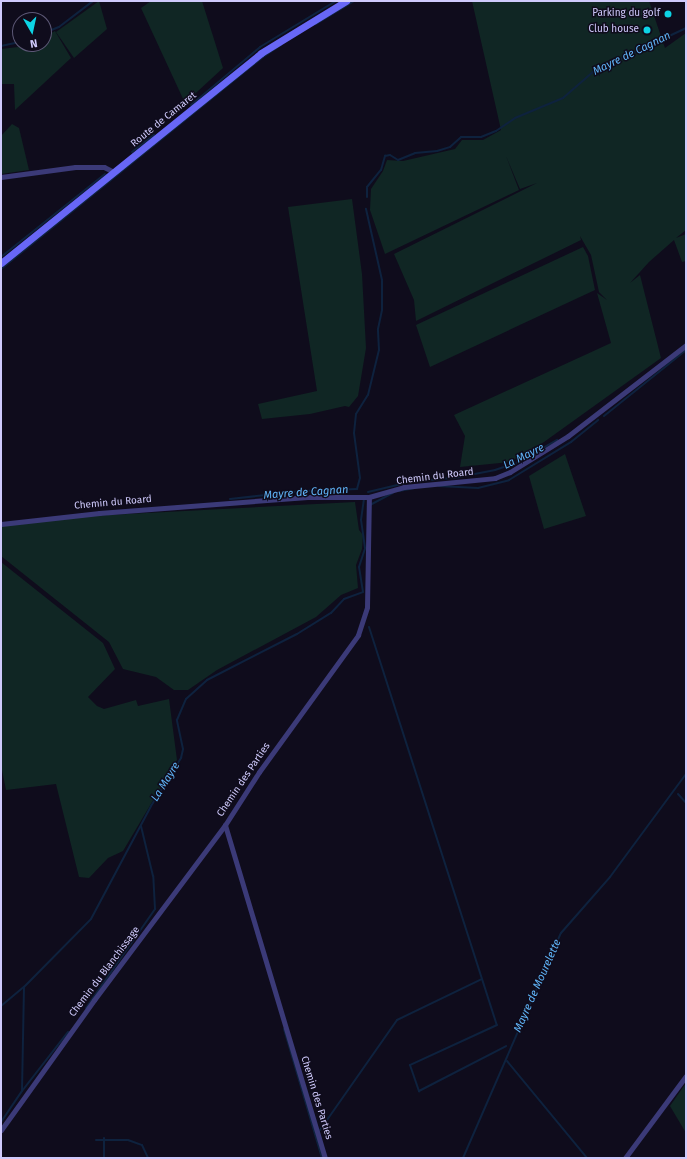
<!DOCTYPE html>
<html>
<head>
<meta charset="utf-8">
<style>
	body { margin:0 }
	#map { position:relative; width:687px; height:1159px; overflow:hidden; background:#0f0c1c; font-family:"Fira Sans",sans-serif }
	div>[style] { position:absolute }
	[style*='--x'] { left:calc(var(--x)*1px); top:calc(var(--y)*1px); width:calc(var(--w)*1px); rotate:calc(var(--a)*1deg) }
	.green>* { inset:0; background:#102624 }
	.stream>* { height:2px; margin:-1px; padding:0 1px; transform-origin:1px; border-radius:1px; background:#0e223e }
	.minor>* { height:5px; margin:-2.5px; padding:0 2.5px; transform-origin:2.5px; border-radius:2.5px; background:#3b3a78 }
	.secondary>* { height:7px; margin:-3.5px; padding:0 3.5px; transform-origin:3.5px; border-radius:3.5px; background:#6867f6 }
	.dots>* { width:11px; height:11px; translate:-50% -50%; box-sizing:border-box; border:2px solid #0f0c1c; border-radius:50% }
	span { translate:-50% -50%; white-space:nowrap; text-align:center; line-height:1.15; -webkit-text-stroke:3px #0f0c1c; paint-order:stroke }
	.poi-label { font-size:10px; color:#cfcafc }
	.right { translate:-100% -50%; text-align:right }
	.street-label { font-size:10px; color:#cfcafc }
	.water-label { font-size:11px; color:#5fb3f6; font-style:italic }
	.frame { position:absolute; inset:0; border:2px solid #cfcafc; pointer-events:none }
	.north { position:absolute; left:12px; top:12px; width:40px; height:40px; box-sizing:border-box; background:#0f0c1c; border:1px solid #5c5876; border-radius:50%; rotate:171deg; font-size:11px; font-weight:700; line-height:16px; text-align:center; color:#cfcafc }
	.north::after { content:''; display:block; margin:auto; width:14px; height:18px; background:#0dd4e5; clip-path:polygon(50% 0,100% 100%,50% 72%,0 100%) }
</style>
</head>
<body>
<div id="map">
	<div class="green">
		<div style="clip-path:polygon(99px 1px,107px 29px,74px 58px,56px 32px)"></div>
		<div style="clip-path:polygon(151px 1px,202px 1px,223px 68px,185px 103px,141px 8px)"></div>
		<div style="clip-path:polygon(472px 1px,649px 1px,665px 48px,686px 33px,686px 230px,676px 238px,686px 234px,686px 261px,682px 262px,674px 240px,649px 262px,630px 283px,640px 275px,661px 358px,544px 442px,510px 462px,460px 467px,465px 436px,454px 415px,611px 343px,597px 293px,607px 300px,599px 292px,591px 255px,580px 236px,581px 240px,416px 321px,414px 300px,394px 254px,537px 183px,520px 189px,506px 156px,519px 190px,385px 254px,370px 210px,371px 189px,383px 171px,387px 160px,403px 161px,455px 149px,462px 140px,483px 140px,501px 130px)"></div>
		<div style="clip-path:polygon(55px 31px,71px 58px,15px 110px,14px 84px,1px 84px,1px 49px,44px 44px,44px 37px)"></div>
		<div style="clip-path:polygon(12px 124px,19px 128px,29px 170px,1px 174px,1px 136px)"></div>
		<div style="clip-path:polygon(352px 199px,362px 274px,366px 348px,358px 396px,349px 407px,345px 406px,310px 414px,262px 419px,258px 404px,317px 391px,288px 207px)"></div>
		<div style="clip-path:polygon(583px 247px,588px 256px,595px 290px,430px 367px,416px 325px)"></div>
		<div style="clip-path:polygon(565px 454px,586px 516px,544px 529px,529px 476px)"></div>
		<div style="clip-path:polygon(355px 502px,359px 530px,363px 535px,362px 549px,356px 565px,358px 588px,341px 595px,316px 617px,217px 670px,188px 690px,174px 690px,156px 677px,123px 669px,109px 642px,1px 556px,1px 526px,90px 516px)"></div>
		<div style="clip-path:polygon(1px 562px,103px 643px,115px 669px,88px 697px,97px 706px,104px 709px,136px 700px,138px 706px,169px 699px,177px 760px,123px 851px,108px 858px,89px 878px,79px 877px,56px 784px,6px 790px,1px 765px)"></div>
		<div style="clip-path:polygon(686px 1083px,686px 1133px,670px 1106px)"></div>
	</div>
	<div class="stream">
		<div style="--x:316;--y:24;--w:44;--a:-31.2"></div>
		<div style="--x:44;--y:33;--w:16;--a:-22"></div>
		<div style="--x:59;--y:27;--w:43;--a:-37.4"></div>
		<div style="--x:1;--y:46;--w:19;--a:-12"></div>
		<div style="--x:191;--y:105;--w:90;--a:-40"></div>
		<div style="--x:260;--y:47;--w:89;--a:-31.2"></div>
		<div style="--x:132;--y:152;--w:28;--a:-38"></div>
		<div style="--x:367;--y:197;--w:10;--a:-90"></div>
		<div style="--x:367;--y:187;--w:22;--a:-51"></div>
		<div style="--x:381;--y:170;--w:15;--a:-74"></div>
		<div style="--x:385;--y:156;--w:5;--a:-11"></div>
		<div style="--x:390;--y:155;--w:9;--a:32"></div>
		<div style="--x:398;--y:160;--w:18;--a:-22"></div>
		<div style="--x:415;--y:153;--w:22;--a:-5"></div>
		<div style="--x:437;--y:151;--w:14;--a:-17"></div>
		<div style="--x:450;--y:147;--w:15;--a:-42"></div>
		<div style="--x:461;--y:137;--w:20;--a:0"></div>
		<div style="--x:481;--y:137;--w:16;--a:-22"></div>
		<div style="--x:496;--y:131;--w:23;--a:-34"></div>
		<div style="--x:515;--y:118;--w:52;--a:-22.6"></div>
		<div style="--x:563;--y:98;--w:40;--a:-41"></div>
		<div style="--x:593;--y:72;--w:103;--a:-25.3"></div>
		<div style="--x:1;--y:257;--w:133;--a:-38.6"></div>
		<div style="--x:1;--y:269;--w:337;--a:-39"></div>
		<div style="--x:263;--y:57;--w:22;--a:-34"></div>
		<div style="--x:604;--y:416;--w:105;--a:-38.8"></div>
		<div style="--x:454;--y:478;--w:42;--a:-11"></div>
		<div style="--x:495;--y:470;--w:24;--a:-19"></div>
		<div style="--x:518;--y:462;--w:45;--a:-29.4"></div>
		<div style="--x:439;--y:486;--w:39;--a:3"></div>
		<div style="--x:478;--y:488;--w:32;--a:-14"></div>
		<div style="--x:509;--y:480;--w:73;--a:-31.5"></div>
		<div style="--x:571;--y:442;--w:35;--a:-39"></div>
		<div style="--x:399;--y:491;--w:16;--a:-11"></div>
		<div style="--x:368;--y:492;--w:43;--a:-13.4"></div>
		<div style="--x:410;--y:482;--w:41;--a:-5.6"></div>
		<div style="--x:230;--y:499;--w:73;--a:-6.3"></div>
		<div style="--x:303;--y:491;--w:54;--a:-2.1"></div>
		<div style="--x:357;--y:489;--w:11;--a:-75"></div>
		<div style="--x:360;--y:478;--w:45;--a:-97.6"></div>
		<div style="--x:354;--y:433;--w:19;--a:-84"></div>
		<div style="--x:356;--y:414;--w:22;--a:-58"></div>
		<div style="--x:368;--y:395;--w:46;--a:-76.3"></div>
		<div style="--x:379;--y:350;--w:21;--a:-93"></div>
		<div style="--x:378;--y:329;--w:19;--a:-78"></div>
		<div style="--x:382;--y:310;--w:30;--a:-90"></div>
		<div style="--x:382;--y:280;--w:73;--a:-102.7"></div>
		<div style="--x:370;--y:505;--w:26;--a:-28"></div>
		<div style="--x:369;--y:627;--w:418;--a:72.2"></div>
		<div style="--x:497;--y:1025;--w:96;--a:155.3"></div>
		<div style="--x:410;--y:1065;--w:28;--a:71"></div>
		<div style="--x:419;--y:1091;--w:98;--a:-27.3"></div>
		<div style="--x:678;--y:794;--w:12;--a:48"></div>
		<div style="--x:1;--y:1006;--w:30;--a:-40"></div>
		<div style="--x:86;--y:1008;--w:121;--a:-55.1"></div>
		<div style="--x:155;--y:909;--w:33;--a:-93"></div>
		<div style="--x:153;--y:876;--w:51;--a:-103.5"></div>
		<div style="--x:284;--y:1029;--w:134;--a:73.6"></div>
		<div style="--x:507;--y:1061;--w:126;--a:50.5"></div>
		<div style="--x:22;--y:1091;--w:75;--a:-52.1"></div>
		<div style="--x:1;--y:1122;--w:37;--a:-56"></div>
		<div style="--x:22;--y:1091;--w:104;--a:-88.9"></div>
		<div style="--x:24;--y:987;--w:95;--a:-45.4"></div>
		<div style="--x:91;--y:919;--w:128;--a:-62"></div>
		<div style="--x:151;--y:806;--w:57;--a:-58"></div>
		<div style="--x:181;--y:758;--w:9;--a:-77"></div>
		<div style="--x:183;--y:749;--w:30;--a:-102"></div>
		<div style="--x:177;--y:720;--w:23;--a:-67"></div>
		<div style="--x:186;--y:699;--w:28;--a:-42"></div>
		<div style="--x:207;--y:680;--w:101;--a:-27.1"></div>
		<div style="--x:297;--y:634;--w:40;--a:-32"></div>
		<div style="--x:331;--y:613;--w:19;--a:-47"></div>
		<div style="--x:344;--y:599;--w:20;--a:-20"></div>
		<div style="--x:363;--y:592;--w:25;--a:-99"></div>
		<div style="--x:359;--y:567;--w:20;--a:-72"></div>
		<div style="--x:365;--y:548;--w:28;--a:-98"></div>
		<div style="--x:361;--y:520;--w:21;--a:-82"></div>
		<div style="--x:320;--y:1130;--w:134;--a:-55"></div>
		<div style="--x:397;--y:1020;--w:94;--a:-25.8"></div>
		<div style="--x:104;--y:1138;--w:20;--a:90"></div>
		<div style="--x:96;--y:1140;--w:32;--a:0"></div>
		<div style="--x:128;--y:1140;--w:15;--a:20"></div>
		<div style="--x:142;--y:1145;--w:14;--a:65"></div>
		<div style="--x:463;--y:1158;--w:245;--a:-66.5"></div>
		<div style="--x:561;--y:933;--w:74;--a:-48.8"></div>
		<div style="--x:610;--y:877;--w:128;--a:-53.6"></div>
	</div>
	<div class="minor">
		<div style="--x:1;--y:177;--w:75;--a:-7.7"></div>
		<div style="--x:75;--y:167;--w:29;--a:0"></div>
		<div style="--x:104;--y:167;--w:11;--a:27"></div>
		<div style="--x:1;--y:524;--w:99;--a:-6.4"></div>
		<div style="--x:99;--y:513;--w:209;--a:-4.4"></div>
		<div style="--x:307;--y:497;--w:62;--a:0"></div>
		<div style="--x:369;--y:497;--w:36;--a:-16"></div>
		<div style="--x:404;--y:487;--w:91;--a:-5.6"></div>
		<div style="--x:495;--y:478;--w:16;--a:-22"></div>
		<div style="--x:510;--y:472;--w:68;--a:-31.8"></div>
		<div style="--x:568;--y:436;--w:149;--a:-37.6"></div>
		<div style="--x:225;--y:825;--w:348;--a:73.3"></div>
		<div style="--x:1;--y:1130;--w:160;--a:-54.4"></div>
		<div style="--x:94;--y:1000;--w:219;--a:-53.2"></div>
		<div style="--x:225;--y:825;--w:63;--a:-57.3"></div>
		<div style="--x:259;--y:772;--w:169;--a:-54.1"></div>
		<div style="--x:358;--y:635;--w:29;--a:-72"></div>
		<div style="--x:367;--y:607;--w:110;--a:-89"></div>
		<div style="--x:625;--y:1158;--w:102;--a:-53.4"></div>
	</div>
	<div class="secondary">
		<div style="--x:1;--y:263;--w:334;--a:-38.9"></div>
		<div style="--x:261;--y:53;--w:100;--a:-31.5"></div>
	</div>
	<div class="dots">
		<div style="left:668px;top:14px;background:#0dd4e5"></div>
		<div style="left:647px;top:30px;background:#0dd4e5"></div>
	</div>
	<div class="poi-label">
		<span class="right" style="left:660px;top:14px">Parking du golf</span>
		<span class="right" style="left:639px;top:30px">Club house</span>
	</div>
	<div class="street-label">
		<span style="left:164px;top:120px;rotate:-39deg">Route de Camaret</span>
		<span style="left:435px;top:477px;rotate:-7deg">Chemin du Roard</span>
		<span style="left:113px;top:503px;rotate:-5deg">Chemin du Roard</span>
		<span style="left:244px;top:780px;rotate:-56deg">Chemin des Parties</span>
		<span style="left:105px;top:972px;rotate:-53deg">Chemin du Blanchissage</span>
		<span style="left:316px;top:1098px;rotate:73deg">Chemin des Parties</span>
	</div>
	<div class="water-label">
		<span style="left:632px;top:54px;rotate:-26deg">Mayre de Cagnan</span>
		<span style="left:524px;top:457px;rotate:-26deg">La Mayre</span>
		<span style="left:306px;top:493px;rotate:-4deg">Mayre de Cagnan</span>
		<span style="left:166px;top:782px;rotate:-58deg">La Mayre</span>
		<span style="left:538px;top:986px;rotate:-66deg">Mayre de Mourelette</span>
	</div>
	<div class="frame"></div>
	<div class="north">N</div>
</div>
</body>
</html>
